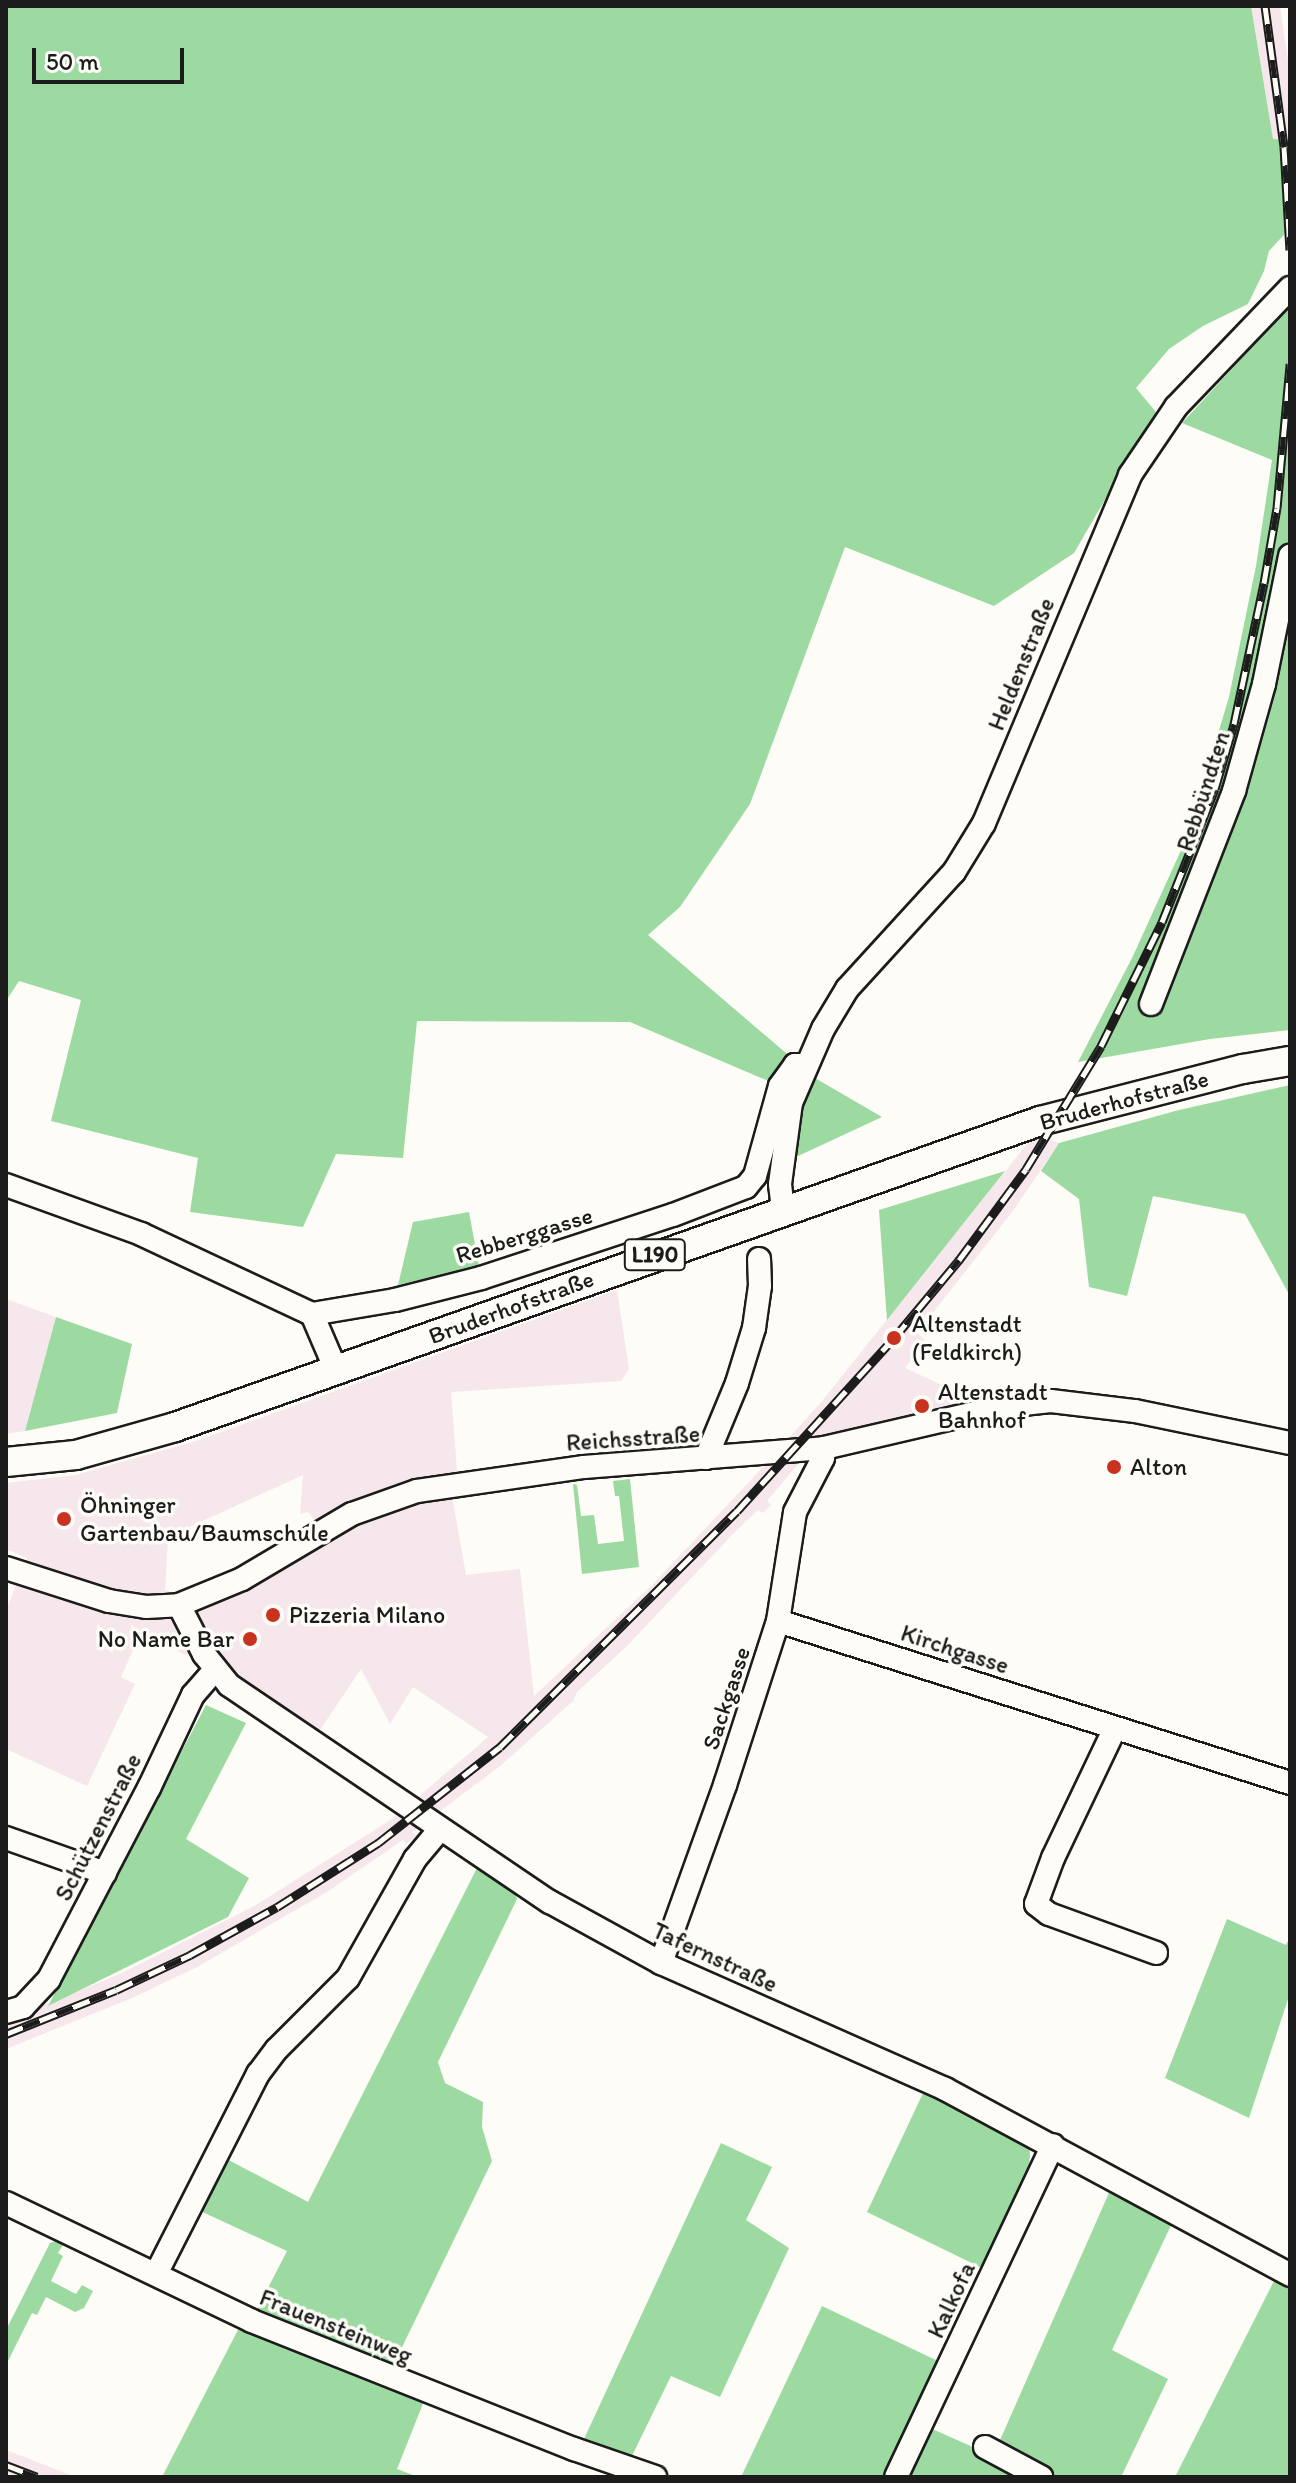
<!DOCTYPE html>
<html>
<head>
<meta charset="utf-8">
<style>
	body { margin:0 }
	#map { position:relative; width:1296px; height:2483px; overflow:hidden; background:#fdfcf7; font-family:Itim,sans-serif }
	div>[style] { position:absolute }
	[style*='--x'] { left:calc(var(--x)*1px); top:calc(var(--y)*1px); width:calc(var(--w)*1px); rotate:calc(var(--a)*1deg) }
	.built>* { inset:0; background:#f6e7ed }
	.green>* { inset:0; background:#9ddaa1 }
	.roads { filter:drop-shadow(2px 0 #1c1c1c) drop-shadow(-2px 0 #1c1c1c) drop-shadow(0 2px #1c1c1c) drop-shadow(0 -2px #1c1c1c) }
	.minor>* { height:22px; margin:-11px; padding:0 11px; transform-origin:11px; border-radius:11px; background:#fdfcf7 }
	.major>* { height:28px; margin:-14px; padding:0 14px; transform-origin:14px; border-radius:14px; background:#fdfcf7 }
	.rail>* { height:9px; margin-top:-4.5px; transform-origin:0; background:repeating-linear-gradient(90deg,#fdfcf7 0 18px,#1c1c1c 0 36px); box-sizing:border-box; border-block:2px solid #1c1c1c }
	.dots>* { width:22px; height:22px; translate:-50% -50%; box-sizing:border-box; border:4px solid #fdfcf7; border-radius:50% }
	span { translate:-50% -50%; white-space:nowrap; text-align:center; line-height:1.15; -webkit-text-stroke:7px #fdfcf7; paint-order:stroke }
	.shield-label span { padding:2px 6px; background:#fdfcf7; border:2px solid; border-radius:6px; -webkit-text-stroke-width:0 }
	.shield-label { font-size:22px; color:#1c1c1c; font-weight:700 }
	.street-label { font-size:24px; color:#1c1c1c }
	.poi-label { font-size:24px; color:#1c1c1c }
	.left { translate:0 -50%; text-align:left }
	.right { translate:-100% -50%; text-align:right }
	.frame { position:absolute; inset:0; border:8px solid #1c1c1c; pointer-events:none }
	.scale { position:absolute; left:32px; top:48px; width:152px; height:36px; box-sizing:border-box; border:4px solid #1c1c1c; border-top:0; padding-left:10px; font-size:24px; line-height:28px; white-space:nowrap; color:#1c1c1c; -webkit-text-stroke:6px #fdfcf7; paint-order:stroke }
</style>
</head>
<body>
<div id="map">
	<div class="built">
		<div style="clip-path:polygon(1251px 6px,1280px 6px,1290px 74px,1290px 140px,1273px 140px)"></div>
		<div style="clip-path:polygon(evenodd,1035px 1134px,1059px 1143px,1013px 1211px,917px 1333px,926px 1341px,905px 1368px,955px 1391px,951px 1418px,810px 1450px,767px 1501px,771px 1505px,763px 1513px,758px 1510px,731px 1536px,626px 1647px,577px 1692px,573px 1701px,499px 1767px,412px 1832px,416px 1836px,406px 1844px,403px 1840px,327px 1892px,197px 1967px,132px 1998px,6px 2049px,6px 2021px,122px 1973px,256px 1905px,395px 1817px,488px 1737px,413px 1687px,390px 1724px,361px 1669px,316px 1736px,196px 1659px,140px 1635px,121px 1677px,135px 1684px,87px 1786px,6px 1749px,6px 1610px,27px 1558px,6px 1549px,6px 1483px,75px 1475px,193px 1442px,617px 1290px,629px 1369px,621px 1381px,451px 1392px,458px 1483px,450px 1485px,466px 1575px,520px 1569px,534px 1696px,653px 1584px,766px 1464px,822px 1401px,1035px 1134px,303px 1475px,300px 1514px,308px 1512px,327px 1536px,200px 1604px,165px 1590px,168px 1537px,303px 1475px)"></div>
		<div style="clip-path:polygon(6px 1299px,56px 1317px,25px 1431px,6px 1434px)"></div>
		<div style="clip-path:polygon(6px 2450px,76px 2477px,6px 2477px)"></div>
	</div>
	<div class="green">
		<div style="clip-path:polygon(6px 6px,1251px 6px,1273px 139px,1290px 140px,1290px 228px,1269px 251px,1264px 271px,1248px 304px,1203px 326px,1169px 349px,1136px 388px,1156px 412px,1074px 553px,994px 606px,845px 547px,750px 804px,680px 907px,648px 935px,815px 1078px,882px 1117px,755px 1176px,780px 1086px,630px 1022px,417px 1021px,403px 1158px,336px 1154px,303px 1227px,190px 1212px,198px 1158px,51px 1121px,81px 1000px,19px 981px,6px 1001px)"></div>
		<div style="clip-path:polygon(1290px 306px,1290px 1030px,1210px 1039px,1078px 1062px,1133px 956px,1187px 837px,1229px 697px,1256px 566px,1272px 460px,1182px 423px)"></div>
		<div style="clip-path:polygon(1290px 1085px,1290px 1296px,1245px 1214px,1153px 1196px,1127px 1296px,1089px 1287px,1079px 1199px,1041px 1171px,1059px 1143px,1179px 1110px)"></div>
		<div style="clip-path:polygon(1005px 1171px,887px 1320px,879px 1210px)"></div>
		<div style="clip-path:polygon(469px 1212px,479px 1266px,398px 1285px,413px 1222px)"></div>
		<div style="clip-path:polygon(56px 1317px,132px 1344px,117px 1413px,25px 1431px)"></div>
		<div style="clip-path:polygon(630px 1479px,639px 1567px,582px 1574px,573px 1484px,577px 1485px,581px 1516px,594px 1515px,598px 1544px,624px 1541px,619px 1496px,615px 1496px,613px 1481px)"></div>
		<div style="clip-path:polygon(206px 1705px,246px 1723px,186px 1839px,249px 1878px,228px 1917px,48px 2006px)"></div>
		<div style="clip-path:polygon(478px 1866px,514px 1890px,517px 1899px,438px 2062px,445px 2083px,483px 2102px,482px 2127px,492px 2161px,391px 2370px,254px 2315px,287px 2251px,198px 2210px,225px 2158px,308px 2202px)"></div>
		<div style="clip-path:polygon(1227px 1919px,1286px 1945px,1290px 1937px,1290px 1993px,1249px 2118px,1165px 2078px)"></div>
		<div style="clip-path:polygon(925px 2089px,1025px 2142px,1030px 2152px,1029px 2172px,984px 2269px,867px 2212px)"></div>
		<div style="clip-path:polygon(721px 2143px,772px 2167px,746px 2220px,789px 2248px,720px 2397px,671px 2376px,629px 2462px,584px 2443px,584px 2439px)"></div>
		<div style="clip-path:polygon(1112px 2186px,1174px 2219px,1112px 2350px,1168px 2379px,1121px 2477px,908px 2477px,930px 2428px,993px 2456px)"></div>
		<div style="clip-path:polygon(62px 2239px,84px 2248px,81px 2254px,63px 2245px,58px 2253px,63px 2256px,51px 2281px,76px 2294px,82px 2285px,93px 2291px,84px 2308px,75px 2312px,46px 2297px,37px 2315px,32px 2313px,6px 2365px,6px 2330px,50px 2243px)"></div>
		<div style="clip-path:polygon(1276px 2277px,1290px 2285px,1290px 2477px,1175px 2477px)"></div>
		<div style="clip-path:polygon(822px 2306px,940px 2362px,887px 2477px,741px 2477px)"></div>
		<div style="clip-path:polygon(240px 2326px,426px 2396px,397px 2469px,418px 2477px,162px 2477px)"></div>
	</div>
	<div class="roads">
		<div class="minor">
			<div style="--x:1151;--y:1004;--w:229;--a:-68.7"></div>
			<div style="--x:1234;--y:791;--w:111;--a:-74.3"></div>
			<div style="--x:1264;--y:684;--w:131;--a:-78.5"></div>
			<div style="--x:6;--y:1185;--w:144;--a:19.9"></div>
			<div style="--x:141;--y:1234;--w:189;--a:25.1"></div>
			<div style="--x:312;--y:1314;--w:84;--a:-9.6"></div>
			<div style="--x:395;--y:1300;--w:89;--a:-14.3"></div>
			<div style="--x:481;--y:1278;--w:202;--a:-18.2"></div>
			<div style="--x:673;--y:1215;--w:78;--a:-21"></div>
			<div style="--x:746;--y:1187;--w:14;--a:-51"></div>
			<div style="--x:755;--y:1176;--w:93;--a:-74.5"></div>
			<div style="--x:780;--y:1086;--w:26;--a:-54"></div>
			<div style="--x:795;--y:1065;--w:5;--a:0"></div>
			<div style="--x:783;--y:1209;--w:25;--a:-97"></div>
			<div style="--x:780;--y:1184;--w:82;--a:-82.3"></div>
			<div style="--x:791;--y:1103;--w:81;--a:-66.6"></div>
			<div style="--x:823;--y:1029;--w:47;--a:-59"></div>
			<div style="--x:847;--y:989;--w:159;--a:-47.6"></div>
			<div style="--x:954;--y:872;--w:57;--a:-58.5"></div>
			<div style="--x:984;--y:823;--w:377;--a:-67.2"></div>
			<div style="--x:1130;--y:475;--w:82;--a:-55.9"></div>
			<div style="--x:1176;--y:407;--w:165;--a:-46.2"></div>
			<div style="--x:312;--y:1314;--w:61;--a:66.8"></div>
			<div style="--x:706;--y:1458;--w:81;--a:-67.5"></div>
			<div style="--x:737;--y:1383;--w:58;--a:-72.8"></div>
			<div style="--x:754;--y:1328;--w:42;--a:-81.9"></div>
			<div style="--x:760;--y:1286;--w:27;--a:-92"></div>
			<div style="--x:6;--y:1568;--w:108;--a:17.8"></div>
			<div style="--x:109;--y:1601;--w:37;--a:9"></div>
			<div style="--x:146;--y:1607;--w:33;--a:-3"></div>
			<div style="--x:179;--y:1605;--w:68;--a:-22.4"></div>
			<div style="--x:242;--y:1579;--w:128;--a:-30.6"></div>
			<div style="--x:352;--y:1514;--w:69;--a:-19.5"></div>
			<div style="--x:417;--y:1491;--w:169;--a:-8.2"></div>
			<div style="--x:584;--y:1467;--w:241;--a:-4.5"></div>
			<div style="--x:824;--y:1448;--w:186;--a:-13.1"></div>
			<div style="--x:1005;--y:1406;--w:46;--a:-6.2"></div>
			<div style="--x:1051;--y:1401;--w:85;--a:6.8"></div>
			<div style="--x:1135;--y:1411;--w:158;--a:11.7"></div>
			<div style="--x:179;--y:1605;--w:55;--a:63"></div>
			<div style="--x:204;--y:1654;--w:40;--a:51"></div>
			<div style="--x:229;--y:1685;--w:387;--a:34.1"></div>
			<div style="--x:550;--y:1902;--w:127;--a:28.8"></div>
			<div style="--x:661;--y:1963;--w:311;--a:23.9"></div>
			<div style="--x:945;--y:2089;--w:392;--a:28.3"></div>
			<div style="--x:778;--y:1621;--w:537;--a:17.56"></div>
			<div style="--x:1115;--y:1728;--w:144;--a:115.5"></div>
			<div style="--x:1053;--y:1858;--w:49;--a:110.3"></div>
			<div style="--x:1036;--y:1904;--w:16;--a:38"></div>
			<div style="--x:1049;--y:1914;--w:114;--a:20"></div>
			<div style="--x:6;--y:1838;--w:105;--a:19.5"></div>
			<div style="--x:661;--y:1963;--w:189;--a:-70.2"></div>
			<div style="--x:725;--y:1785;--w:172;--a:-72.1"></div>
			<div style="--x:778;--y:1621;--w:110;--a:-81.1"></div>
			<div style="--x:795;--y:1512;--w:61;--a:-62.6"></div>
			<div style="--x:823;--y:1458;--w:10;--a:-84"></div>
			<div style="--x:6;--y:2012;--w:18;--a:-16"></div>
			<div style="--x:23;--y:2007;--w:38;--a:-47"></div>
			<div style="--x:49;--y:1979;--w:216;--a:-62.4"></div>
			<div style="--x:149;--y:1788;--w:103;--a:-64.7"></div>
			<div style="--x:193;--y:1695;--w:33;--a:-49"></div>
			<div style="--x:6;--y:2203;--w:273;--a:25.6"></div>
			<div style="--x:252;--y:2321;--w:347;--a:21.7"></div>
			<div style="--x:574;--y:2449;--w:86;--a:19.1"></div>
			<div style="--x:156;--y:2274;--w:225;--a:-63"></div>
			<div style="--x:258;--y:2074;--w:31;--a:-53"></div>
			<div style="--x:277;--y:2049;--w:100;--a:-45"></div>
			<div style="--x:348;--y:1978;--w:137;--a:-60.6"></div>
			<div style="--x:415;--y:1859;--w:38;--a:-50"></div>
			<div style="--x:985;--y:2447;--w:64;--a:28.2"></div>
			<div style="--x:896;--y:2477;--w:367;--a:-64.7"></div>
		</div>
		<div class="major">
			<div style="--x:6;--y:1462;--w:70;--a:-5.7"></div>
			<div style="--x:76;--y:1455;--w:103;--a:-15.8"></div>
			<div style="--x:175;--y:1427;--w:918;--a:-19.48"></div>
			<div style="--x:1040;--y:1121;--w:210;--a:-14.4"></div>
			<div style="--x:1243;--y:1069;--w:48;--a:-9.7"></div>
		</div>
	</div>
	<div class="rail">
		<div style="--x:1265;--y:6;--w:142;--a:82.3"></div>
		<div style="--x:1284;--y:147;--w:103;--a:86.7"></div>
		<div style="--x:6;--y:2034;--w:118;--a:-21.8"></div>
		<div style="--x:116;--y:1990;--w:82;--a:-25.3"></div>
		<div style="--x:190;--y:1955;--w:99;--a:-28.9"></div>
		<div style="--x:277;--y:1907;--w:120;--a:-32.4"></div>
		<div style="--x:378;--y:1843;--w:155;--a:-38.2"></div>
		<div style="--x:500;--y:1747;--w:334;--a:-44.9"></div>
		<div style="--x:737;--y:1511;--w:234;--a:-47.8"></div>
		<div style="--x:894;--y:1338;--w:102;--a:-50.2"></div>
		<div style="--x:959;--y:1260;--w:113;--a:-53.6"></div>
		<div style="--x:1026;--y:1169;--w:144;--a:-58.6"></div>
		<div style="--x:1101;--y:1046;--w:138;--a:-63.8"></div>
		<div style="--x:1162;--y:922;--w:143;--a:-68.3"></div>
		<div style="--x:1215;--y:789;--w:68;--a:-73.7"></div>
		<div style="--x:1234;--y:724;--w:144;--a:-78"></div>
		<div style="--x:1264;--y:583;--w:76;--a:-80.2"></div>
		<div style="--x:1277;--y:508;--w:145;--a:-84.8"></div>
		<div style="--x:6;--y:2465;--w:33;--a:21"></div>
	</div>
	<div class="dots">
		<div style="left:894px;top:1338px;background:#c8321e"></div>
		<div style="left:922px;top:1406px;background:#c8321e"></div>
		<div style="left:1114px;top:1467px;background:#c8321e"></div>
		<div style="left:64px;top:1519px;background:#c8321e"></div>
		<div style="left:273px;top:1615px;background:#c8321e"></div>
		<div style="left:250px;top:1639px;background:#c8321e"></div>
	</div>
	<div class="shield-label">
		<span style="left:655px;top:1255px">L190</span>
	</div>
	<div class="street-label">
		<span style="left:1021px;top:664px;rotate:-68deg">Heldenstraße</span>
		<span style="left:1203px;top:791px;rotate:-72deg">Rebbündten</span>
		<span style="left:1124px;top:1100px;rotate:-15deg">Bruderhofstraße</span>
		<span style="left:524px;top:1235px;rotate:-17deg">Rebberggasse</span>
		<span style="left:511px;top:1307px;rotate:-20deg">Bruderhofstraße</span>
		<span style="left:633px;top:1438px;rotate:-4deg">Reichsstraße</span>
		<span style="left:955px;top:1649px;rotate:18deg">Kirchgasse</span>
		<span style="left:726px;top:1698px;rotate:-72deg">Sackgasse</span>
		<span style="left:98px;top:1827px;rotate:-63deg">Schützenstraße</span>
		<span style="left:715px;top:1957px;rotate:25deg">Tafernstraße</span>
		<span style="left:951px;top:2300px;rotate:-65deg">Kalkofa</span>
		<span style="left:336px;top:2326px;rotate:22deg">Frauensteinweg</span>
	</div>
	<div class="poi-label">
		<span class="left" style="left:912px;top:1338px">Altenstadt<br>(Feldkirch)</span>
		<span class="left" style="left:938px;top:1406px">Altenstadt<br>Bahnhof</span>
		<span class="left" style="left:1130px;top:1467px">Alton</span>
		<span class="left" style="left:80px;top:1519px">Öhninger<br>Gartenbau/Baumschule</span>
		<span class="left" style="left:289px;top:1615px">Pizzeria Milano</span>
		<span class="right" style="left:234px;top:1639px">No Name Bar</span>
	</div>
	<div class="frame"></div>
	<div class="scale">50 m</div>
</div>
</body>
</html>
